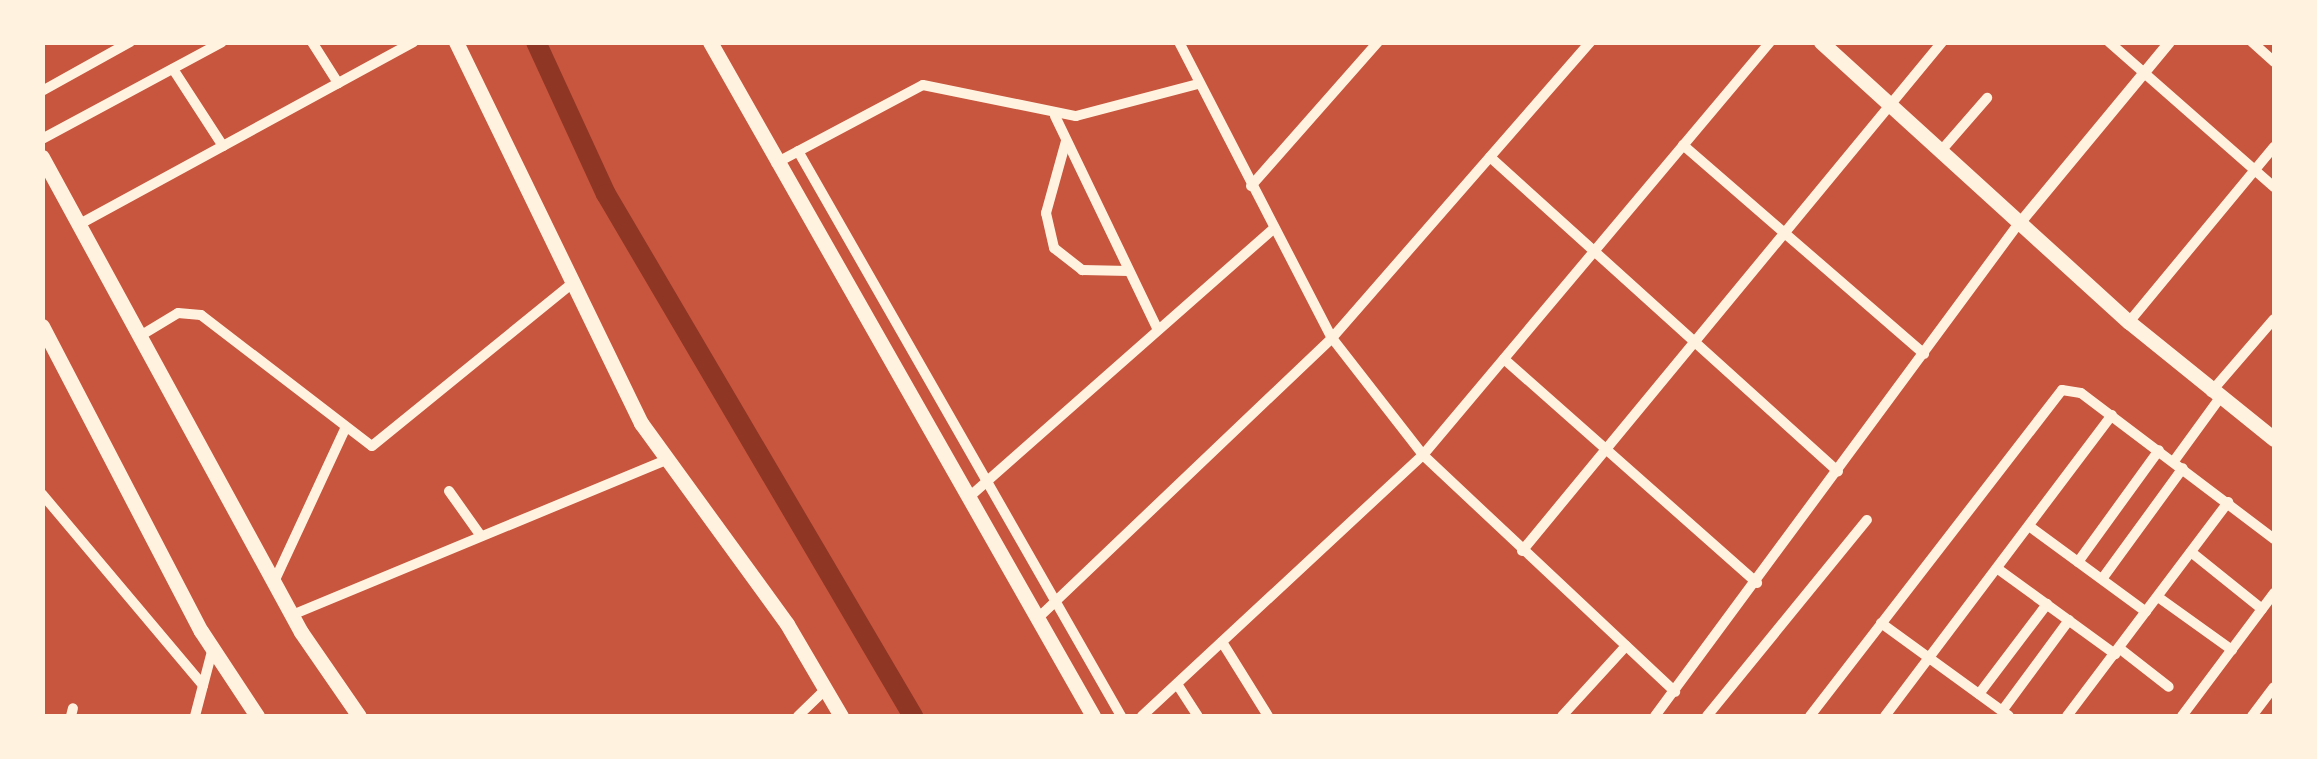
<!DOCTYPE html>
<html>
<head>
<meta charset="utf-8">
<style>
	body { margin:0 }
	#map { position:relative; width:2317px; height:759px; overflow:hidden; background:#c8553d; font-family:"Alegreya Sans",sans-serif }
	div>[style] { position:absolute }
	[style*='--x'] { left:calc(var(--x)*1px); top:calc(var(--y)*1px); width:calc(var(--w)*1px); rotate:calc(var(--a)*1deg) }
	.canal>* { height:20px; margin:-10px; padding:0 10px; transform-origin:10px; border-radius:10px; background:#8f3625 }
	.minor>* { height:10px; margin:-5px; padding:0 5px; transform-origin:5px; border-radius:5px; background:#fff3e0 }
	.tertiary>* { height:11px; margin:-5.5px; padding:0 5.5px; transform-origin:5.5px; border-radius:5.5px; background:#fff3e0 }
	.primary>* { height:15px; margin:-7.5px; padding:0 7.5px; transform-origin:7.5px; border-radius:7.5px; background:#fff3e0 }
	.trunk>* { height:15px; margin:-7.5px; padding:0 7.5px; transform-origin:7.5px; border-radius:7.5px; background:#fff3e0 }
	span { translate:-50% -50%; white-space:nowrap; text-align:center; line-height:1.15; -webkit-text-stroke:10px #fff3e0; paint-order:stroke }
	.frame { position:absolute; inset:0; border:45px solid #fff3e0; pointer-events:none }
</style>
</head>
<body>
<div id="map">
	<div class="canal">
		<div style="--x:536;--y:42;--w:167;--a:65.3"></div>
		<div style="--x:606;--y:194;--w:606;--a:59.54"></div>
	</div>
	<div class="minor">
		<div style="--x:312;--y:42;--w:49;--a:57.6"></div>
		<div style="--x:1179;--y:42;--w:333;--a:62.7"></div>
		<div style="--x:1332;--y:338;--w:148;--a:52.1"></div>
		<div style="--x:1423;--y:455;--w:346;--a:43.2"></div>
		<div style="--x:2109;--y:42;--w:220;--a:41.3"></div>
		<div style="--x:2252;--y:42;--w:30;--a:42"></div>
		<div style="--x:173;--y:69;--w:92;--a:57"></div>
		<div style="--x:42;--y:91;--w:101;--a:-29.1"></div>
		<div style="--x:1055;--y:116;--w:237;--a:64.3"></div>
		<div style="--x:42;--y:139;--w:204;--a:-28.3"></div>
		<div style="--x:1066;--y:141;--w:75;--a:105.5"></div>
		<div style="--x:1046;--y:213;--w:36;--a:77"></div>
		<div style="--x:1054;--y:248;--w:36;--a:38"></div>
		<div style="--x:1082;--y:270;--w:47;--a:1.2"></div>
		<div style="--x:1683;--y:145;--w:319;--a:40.9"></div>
		<div style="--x:798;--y:151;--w:651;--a:60.24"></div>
		<div style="--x:1940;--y:152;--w:72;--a:-49"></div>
		<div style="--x:1490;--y:157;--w:469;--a:42.1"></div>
		<div style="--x:776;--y:163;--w:166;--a:-28"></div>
		<div style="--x:923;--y:85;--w:156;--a:11.5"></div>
		<div style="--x:1076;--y:116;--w:126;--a:-14.7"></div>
		<div style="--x:1251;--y:186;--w:192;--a:-48.6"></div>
		<div style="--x:78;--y:225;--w:382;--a:-28.6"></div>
		<div style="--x:2129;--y:322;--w:227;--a:-50.4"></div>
		<div style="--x:140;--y:336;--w:44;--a:-31.2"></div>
		<div style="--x:178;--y:313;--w:23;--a:5"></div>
		<div style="--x:201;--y:315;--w:215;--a:37.5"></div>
		<div style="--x:372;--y:446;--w:254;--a:-39.1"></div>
		<div style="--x:1504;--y:359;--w:338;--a:41.5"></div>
		<div style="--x:2211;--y:392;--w:96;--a:-49.2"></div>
		<div style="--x:2174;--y:461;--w:77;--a:-54"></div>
		<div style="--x:449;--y:491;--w:55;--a:54.6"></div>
		<div style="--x:42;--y:494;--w:250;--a:49.9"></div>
		<div style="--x:968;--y:498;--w:408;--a:-41.4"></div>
		<div style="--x:2029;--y:526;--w:145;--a:36.3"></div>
		<div style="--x:1522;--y:551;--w:660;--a:-50.47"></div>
		<div style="--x:2191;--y:552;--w:91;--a:38.8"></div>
		<div style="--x:2078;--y:562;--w:138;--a:-54.1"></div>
		<div style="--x:1998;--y:569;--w:145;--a:36"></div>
		<div style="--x:2102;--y:579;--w:137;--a:-53.9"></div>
		<div style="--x:274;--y:582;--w:169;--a:-65.1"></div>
		<div style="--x:2158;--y:597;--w:91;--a:35.6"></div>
		<div style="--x:292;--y:615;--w:402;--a:-22.5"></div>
		<div style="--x:1037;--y:619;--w:407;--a:-43.6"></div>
		<div style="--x:1332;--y:338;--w:393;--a:-48.9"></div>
		<div style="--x:1881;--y:623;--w:158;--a:36"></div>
		<div style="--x:1222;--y:642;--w:87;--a:58.1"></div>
		<div style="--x:2119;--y:648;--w:63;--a:38"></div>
		<div style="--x:1177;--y:684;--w:38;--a:57"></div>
		<div style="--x:1979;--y:694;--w:113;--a:-52.9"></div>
		<div style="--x:2002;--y:711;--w:113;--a:-53.6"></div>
		<div style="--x:71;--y:716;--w:8;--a:-76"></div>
		<div style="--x:195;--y:716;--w:67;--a:-75.3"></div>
		<div style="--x:798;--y:716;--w:39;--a:-44"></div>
		<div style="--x:1142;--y:716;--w:384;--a:-42.9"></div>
		<div style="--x:1423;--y:455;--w:539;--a:-49.96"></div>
		<div style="--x:1562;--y:716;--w:95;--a:-47.6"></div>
		<div style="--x:1655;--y:716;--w:613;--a:-53.56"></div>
		<div style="--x:1707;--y:716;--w:253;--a:-50.8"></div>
		<div style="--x:1810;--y:716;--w:412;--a:-52.3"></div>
		<div style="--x:2062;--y:390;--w:19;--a:9"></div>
		<div style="--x:2081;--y:393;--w:242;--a:37.1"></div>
		<div style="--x:1885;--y:716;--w:377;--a:-53"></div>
		<div style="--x:2067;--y:716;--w:268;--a:-53"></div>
		<div style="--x:2182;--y:716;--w:154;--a:-53.2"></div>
		<div style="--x:2252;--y:716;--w:36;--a:-53"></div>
	</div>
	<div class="tertiary">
		<div style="--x:2019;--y:223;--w:235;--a:-50.4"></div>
	</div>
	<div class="primary">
		<div style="--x:456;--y:42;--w:424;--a:64.1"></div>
		<div style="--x:641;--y:423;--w:248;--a:54"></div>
		<div style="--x:787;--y:624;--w:107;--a:59.6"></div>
		<div style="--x:710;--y:42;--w:775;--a:60.39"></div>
		<div style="--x:1821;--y:42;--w:416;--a:42.3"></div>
		<div style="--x:2129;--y:322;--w:186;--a:38.9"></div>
	</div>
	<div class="trunk">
		<div style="--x:42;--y:157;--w:541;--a:61.4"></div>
		<div style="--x:301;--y:632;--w:102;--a:55.4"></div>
		<div style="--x:42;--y:326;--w:344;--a:62.5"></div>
		<div style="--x:201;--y:631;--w:102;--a:56.6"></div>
	</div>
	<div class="frame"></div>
</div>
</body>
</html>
